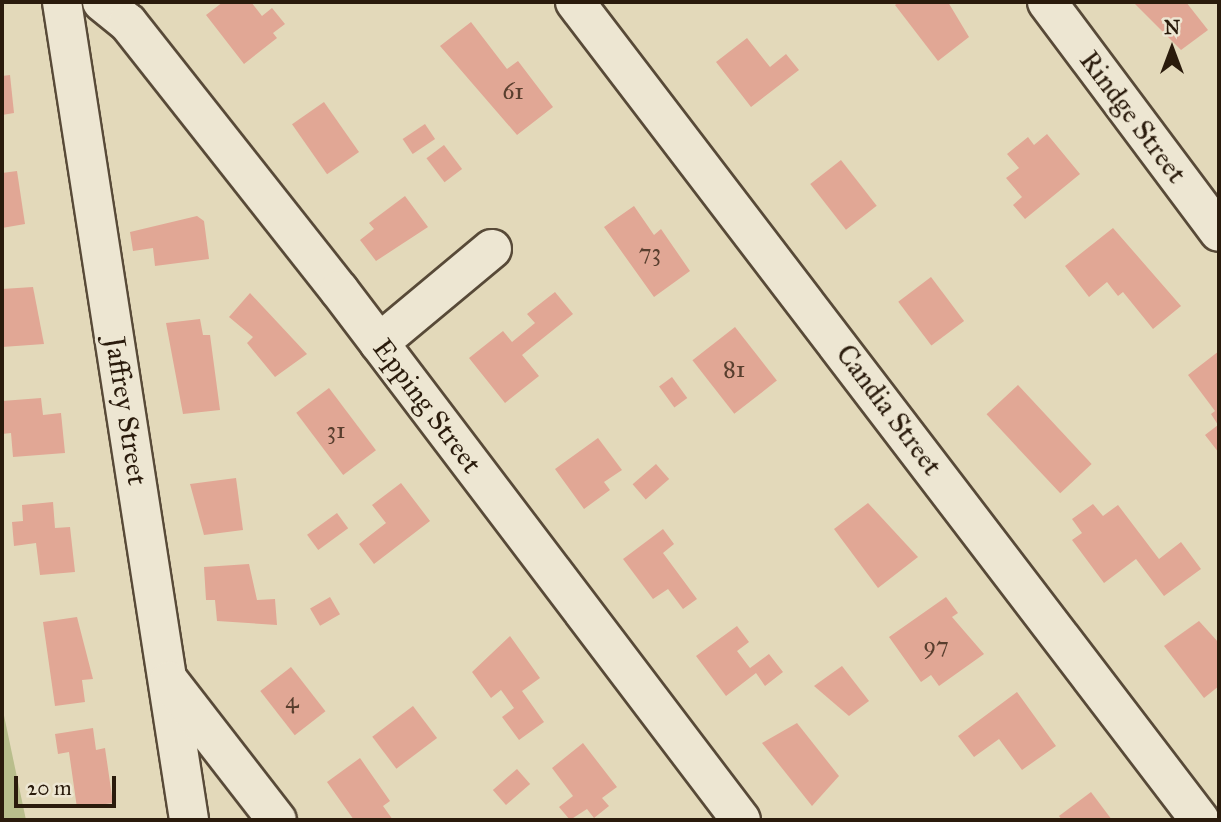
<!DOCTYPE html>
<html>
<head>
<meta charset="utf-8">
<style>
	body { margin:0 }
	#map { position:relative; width:1221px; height:822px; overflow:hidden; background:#e3d9ba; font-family:"IM FELL Great Primer",serif }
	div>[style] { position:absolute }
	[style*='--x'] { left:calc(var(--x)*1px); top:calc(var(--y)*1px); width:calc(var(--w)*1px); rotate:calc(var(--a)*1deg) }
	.green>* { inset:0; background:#b9be8c }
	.building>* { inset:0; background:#e1a795; transform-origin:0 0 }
	.roads { filter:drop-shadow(2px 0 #584a38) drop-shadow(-2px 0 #584a38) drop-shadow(0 2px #584a38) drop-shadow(0 -2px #584a38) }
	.minor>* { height:38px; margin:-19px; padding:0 19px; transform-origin:19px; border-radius:19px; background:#ede6d2 }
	span { translate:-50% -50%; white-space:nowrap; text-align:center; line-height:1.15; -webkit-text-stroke:6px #ede6d2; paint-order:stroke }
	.number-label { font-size:24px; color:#583e2e }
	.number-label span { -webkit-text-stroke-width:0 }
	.street-label { font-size:28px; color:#2a1b0c }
	.frame { position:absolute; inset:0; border:4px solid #2a1b0c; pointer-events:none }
	.north { position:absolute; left:1137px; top:14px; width:70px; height:70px; -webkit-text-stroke:5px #ede6d2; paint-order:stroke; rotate:0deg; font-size:19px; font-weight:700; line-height:28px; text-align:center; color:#2a1b0c }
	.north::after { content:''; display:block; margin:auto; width:24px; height:32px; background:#2a1b0c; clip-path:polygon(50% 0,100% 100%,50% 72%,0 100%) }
	.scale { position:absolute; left:14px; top:776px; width:102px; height:32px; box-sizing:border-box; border:4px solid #2a1b0c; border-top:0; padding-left:9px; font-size:21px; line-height:24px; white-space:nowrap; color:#2a1b0c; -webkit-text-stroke:5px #ede6d2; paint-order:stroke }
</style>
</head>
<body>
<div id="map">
	<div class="green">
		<div style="clip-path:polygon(2px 706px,26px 820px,2px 820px)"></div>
	</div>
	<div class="building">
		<div style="clip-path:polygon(223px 2px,251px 2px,262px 16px,272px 8px,285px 24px,273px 33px,277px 38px,244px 64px,206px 15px)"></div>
		<div style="clip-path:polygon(899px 2px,948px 2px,969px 37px,938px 61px,895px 5px)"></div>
		<div style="clip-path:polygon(1133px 2px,1186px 2px,1208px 30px,1181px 50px)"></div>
		<div style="clip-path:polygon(471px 22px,507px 69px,518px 61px,553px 107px,517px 135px,440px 46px)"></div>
		<div style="clip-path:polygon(747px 38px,770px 67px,786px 54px,799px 70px,751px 107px,716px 62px)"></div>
		<div style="clip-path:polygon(10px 75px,14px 113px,2px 115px,2px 76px)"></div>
		<div style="left:324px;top:102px;width:61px;height:39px;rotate:55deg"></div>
		<div style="left:425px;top:124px;width:18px;height:27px;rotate:56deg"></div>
		<div style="clip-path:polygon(1047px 134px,1080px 174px,1025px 219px,1013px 205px,1022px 197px,1006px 178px,1019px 168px,1007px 154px,1028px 137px,1034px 145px)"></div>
		<div style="left:444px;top:145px;width:30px;height:22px;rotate:53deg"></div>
		<div style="left:841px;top:160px;width:58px;height:39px;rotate:52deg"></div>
		<div style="clip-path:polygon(17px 171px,25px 224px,2px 228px,2px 173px)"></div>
		<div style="clip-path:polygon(405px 196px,428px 227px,376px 261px,360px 240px,374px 229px,369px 223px)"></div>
		<div style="clip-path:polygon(634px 206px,654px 235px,661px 229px,690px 271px,654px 297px,604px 227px)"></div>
		<div style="clip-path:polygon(197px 216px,204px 221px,209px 259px,155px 266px,153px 248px,133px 251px,130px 232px)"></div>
		<div style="clip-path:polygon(1113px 228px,1181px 306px,1153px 329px,1123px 292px,1118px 296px,1107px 282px,1089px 297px,1065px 266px)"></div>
		<div style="left:931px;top:277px;width:55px;height:41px;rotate:53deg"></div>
		<div style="clip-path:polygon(33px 287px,44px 344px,2px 347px,2px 289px)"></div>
		<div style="clip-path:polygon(555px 292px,573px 314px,522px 355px,539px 376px,505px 403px,469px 358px,503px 331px,512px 342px,535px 323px,527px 314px)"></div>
		<div style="clip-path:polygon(250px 293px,307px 354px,275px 377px,247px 343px,253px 337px,229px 317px)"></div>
		<div style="clip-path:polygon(200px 319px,203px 335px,210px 335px,220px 410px,183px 414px,166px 323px)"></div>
		<div style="left:735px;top:327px;width:68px;height:54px;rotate:52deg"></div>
		<div style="clip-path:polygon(1219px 351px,1219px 453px,1205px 435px,1218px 425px,1211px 414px,1215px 411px,1188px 375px)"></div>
		<div style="left:672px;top:377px;width:26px;height:16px;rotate:54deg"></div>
		<div style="left:1018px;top:385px;width:108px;height:43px;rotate:47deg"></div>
		<div style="left:329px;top:388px;width:78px;height:41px;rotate:53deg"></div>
		<div style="clip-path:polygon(41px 398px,43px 415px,61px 413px,65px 453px,13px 457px,11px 433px,2px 434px,2px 401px)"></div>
		<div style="clip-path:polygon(598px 438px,622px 470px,604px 482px,610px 490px,584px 509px,555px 469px)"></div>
		<div style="left:656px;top:464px;width:20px;height:31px;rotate:49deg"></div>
		<div style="clip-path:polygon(236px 478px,243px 530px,204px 535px,190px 484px)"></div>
		<div style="clip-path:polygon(401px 483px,430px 521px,374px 564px,359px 544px,386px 523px,372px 505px)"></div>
		<div style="clip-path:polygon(53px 502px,55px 528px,70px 527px,75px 572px,40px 575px,36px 543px,14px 546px,12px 522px,23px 521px,22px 505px)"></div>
		<div style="clip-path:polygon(868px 503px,918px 557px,878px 588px,834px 529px)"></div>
		<div style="clip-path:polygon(1093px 504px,1103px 516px,1118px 505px,1159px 559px,1181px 542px,1201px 569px,1164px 596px,1136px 559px,1104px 583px,1072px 540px,1082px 533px,1072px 519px)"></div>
		<div style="left:337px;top:513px;width:19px;height:37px;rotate:54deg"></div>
		<div style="clip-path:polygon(663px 529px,674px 544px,663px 553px,697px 599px,683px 609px,668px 589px,653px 599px,623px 559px)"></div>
		<div style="clip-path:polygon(249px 564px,257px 600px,275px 599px,277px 625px,217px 621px,215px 600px,206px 600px,204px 567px)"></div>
		<div style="left:330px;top:597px;width:20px;height:23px;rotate:60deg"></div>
		<div style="clip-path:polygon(946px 597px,958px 613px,952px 617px,984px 654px,939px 686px,931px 675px,921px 682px,889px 637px)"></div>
		<div style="clip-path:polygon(77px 617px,93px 679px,82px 680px,85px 702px,55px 706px,43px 622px)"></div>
		<div style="clip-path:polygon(1199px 621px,1219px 643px,1219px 686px,1204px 698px,1164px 646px)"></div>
		<div style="clip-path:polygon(737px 626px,749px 642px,737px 651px,750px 668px,769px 654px,783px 672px,765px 686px,756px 673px,726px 696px,696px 656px)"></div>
		<div style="clip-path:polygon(510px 636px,540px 678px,522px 691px,544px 722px,519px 740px,502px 717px,514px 708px,501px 690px,491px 698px,472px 672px)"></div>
		<div style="clip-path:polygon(842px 666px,869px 701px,849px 716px,814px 686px)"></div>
		<div style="left:291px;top:667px;width:56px;height:39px;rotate:52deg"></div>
		<div style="clip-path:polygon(1017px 692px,1056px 746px,1022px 770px,999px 739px,974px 757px,958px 736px)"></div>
		<div style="left:413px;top:706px;width:40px;height:51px;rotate:53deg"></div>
		<div style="clip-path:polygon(797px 723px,839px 776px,812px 806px,762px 743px)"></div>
		<div style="clip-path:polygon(93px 728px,96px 750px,105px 748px,113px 803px,77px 808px,69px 752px,58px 754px,55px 734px)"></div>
		<div style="clip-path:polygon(583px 743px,617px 787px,602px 798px,609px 806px,594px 818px,587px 809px,570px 820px,559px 807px,573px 796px,552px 768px)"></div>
		<div style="clip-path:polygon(360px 758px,390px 801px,383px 806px,393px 820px,354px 820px,327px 782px)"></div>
		<div style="left:517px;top:769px;width:20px;height:32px;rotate:49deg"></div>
		<div style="clip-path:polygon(1091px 792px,1112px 820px,1062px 820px,1059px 816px)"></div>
	</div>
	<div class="roads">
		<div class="minor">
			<div style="--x:62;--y:2;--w:828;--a:81.17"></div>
			<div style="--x:102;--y:2;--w:33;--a:39"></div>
			<div style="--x:128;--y:23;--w:340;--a:51.7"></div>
			<div style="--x:339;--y:290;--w:665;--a:52.82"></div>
			<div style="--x:575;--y:2;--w:1029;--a:52.62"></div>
			<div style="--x:1047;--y:2;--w:287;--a:53.2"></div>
			<div style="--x:379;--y:343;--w:147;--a:-39.8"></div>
			<div style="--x:169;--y:681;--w:176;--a:52.2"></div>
		</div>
	</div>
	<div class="number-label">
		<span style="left:513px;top:92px">61</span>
		<span style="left:650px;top:253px">73</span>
		<span style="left:734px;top:370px">81</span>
		<span style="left:336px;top:431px">31</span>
		<span style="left:936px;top:646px">97</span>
		<span style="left:292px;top:701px">4</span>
	</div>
	<div class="street-label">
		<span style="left:1133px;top:117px;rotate:53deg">Rindge Street</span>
		<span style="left:427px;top:406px;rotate:53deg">Epping Street</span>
		<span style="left:889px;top:410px;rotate:53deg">Candia Street</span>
		<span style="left:126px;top:411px;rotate:81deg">Jaffrey Street</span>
	</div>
	<div class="frame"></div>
	<div class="north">N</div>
	<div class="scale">20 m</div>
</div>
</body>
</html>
